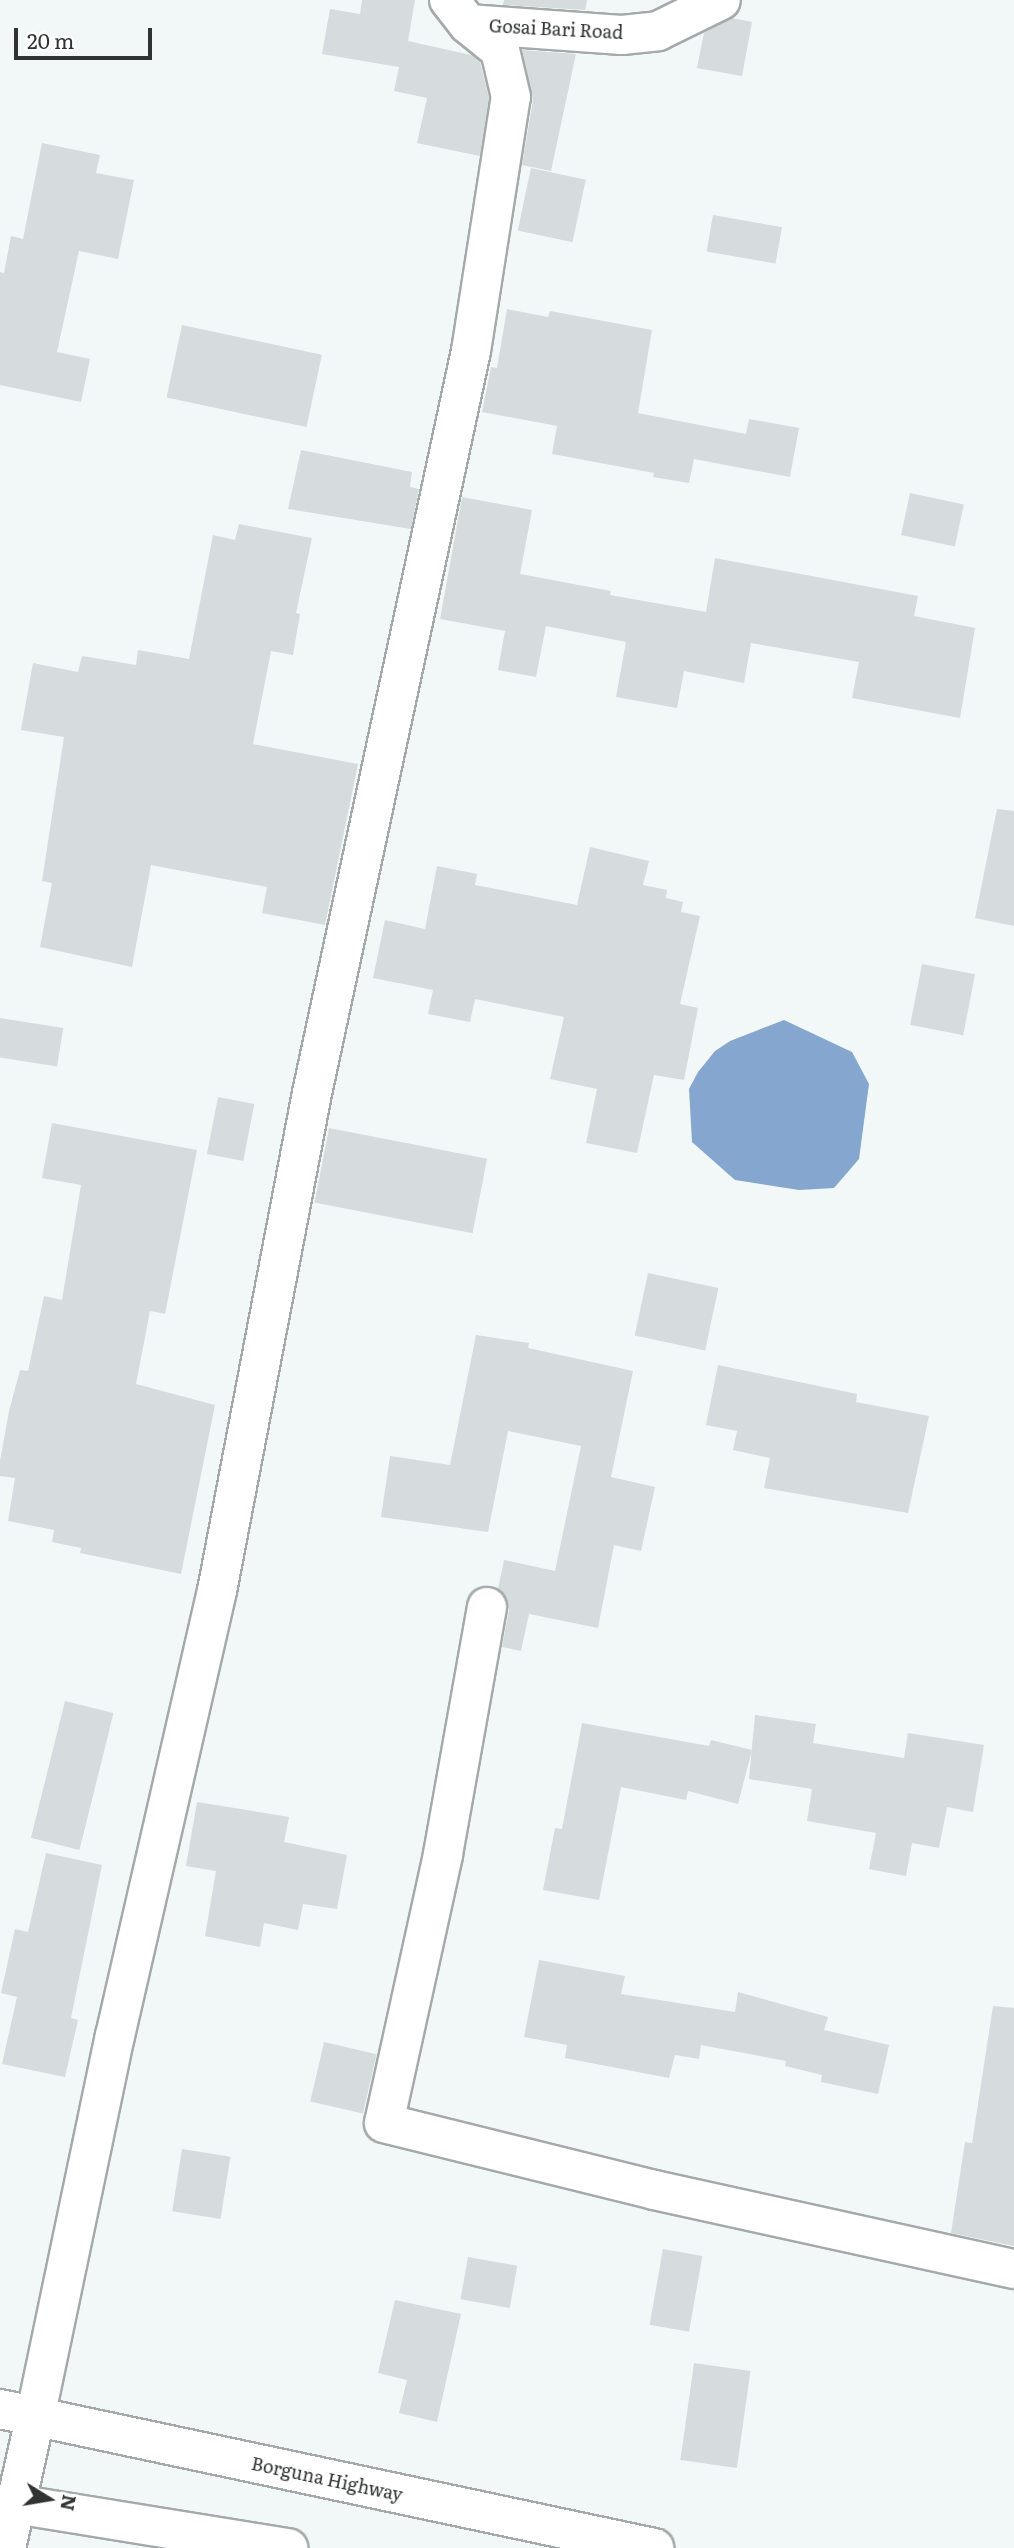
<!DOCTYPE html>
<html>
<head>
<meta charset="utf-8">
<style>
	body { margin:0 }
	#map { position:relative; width:1014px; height:2548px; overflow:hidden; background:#f2f8f8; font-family:Literata,serif }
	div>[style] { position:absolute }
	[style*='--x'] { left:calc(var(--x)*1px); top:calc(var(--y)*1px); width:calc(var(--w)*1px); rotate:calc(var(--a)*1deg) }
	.water>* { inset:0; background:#84a6cf }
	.building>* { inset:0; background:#d6dbdd; transform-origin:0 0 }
	.roads { filter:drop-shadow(2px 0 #a4aaaa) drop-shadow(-2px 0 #a4aaaa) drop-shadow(0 2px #a4aaaa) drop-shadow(0 -2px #a4aaaa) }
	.minor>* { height:38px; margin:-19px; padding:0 19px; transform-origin:19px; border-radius:19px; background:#fff }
	.tertiary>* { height:38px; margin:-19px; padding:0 19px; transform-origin:19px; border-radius:19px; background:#fff }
	.secondary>* { height:38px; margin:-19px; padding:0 19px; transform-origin:19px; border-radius:19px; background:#fff }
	span { translate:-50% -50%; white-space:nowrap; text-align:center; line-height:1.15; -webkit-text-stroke:7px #fff; paint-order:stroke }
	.street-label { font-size:18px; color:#313333 }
	.north { position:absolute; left:14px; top:2464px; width:70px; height:70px; -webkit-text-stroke:5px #fff; paint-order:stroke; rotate:101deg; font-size:19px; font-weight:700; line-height:28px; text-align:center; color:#313333 }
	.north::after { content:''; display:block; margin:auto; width:24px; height:32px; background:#313333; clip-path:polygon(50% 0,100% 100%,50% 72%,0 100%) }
	.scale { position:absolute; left:14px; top:28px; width:138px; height:32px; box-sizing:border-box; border:4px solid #313333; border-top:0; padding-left:9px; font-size:21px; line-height:24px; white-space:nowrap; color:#313333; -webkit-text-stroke:5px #fff; paint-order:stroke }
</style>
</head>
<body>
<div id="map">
	<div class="water">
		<div style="clip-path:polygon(784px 1020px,852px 1052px,869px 1084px,859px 1159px,834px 1188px,799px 1190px,735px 1180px,692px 1142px,689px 1089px,698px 1072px,715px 1051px,730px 1041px)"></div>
	</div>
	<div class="building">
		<div style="clip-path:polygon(362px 0,415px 0,408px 41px,471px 55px,480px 62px,489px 98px,480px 156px,417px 143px,427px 98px,394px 91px,399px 67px,322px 54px,330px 9px,360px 14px)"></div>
		<div style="clip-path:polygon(504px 0,587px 0,585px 10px,503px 5px)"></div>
		<div style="clip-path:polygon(732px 18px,752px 22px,742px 76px,697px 68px,704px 33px)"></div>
		<div style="clip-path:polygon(522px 50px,576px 54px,551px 171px,522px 165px,533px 100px)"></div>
		<div style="clip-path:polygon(42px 143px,100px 155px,96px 173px,134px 180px,118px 259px,79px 251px,57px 352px,90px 359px,81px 402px,0 385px,0 272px,4px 273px,11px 236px,23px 239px)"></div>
		<div style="left:531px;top:168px;width:56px;height:64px;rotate:12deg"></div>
		<div style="left:713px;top:215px;width:70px;height:37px;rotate:10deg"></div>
		<div style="clip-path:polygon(507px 309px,548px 317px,550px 311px,652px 330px,638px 413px,746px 434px,749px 419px,799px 428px,790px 477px,694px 459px,689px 483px,653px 477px,654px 473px,552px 454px,557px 426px,482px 412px,491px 367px,497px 368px)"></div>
		<div style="left:182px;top:325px;width:143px;height:74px;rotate:12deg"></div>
		<div style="clip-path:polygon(301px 450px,412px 472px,410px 487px,419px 489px,411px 529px,288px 509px)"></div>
		<div style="left:910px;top:493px;width:55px;height:43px;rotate:12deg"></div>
		<div style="clip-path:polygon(462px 497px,532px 510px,520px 574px,611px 591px,610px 595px,706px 612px,715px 558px,918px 596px,914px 616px,975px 628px,960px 718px,852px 698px,859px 662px,751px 643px,744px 683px,684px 671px,677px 708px,616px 697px,626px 642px,546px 626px,536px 677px,498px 670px,505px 631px,440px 619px)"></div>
		<div style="clip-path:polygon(239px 524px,312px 538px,296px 613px,300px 614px,293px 655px,271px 651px,253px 744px,358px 764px,325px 925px,262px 913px,267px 887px,151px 865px,132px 967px,40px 947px,52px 883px,42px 881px,64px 737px,21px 730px,33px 663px,78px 672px,82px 656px,136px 665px,138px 650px,189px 659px,213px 535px,235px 540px)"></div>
		<div style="clip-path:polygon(997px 809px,1014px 811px,1014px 926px,975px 918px)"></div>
		<div style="clip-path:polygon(590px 847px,649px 861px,643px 885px,667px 890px,666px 898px,683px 902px,681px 912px,700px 916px,680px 1004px,698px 1008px,684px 1080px,654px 1075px,637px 1153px,586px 1143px,597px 1089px,550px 1079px,564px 1017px,475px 999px,470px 1022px,428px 1014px,433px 990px,373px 978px,385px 920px,425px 929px,437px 866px,477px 874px,475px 885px,577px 905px)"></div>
		<div style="left:922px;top:964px;width:54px;height:62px;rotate:11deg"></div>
		<div style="left:0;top:1018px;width:64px;height:39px;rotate:9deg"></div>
		<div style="left:218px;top:1097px;width:37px;height:58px;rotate:11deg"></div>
		<div style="clip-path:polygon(52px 1123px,197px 1150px,165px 1314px,150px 1311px,136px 1384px,215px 1405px,181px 1574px,80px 1553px,81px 1548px,52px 1542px,54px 1530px,8px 1521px,15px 1478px,0 1476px,0 1461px,9px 1411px,20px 1370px,28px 1371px,44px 1296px,62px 1300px,81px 1185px,42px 1178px)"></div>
		<div style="left:329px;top:1128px;width:161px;height:76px;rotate:11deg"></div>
		<div style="left:648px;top:1273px;width:72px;height:64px;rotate:12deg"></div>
		<div style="clip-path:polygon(476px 1335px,529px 1343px,528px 1348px,633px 1371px,611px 1477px,655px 1487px,641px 1551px,614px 1545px,598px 1628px,529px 1614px,521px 1651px,502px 1647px,509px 1610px,507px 1599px,498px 1589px,504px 1560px,555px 1571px,581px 1446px,508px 1431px,488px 1532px,381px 1517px,390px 1456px,450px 1465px)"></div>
		<div style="clip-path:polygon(718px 1365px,857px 1394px,856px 1402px,929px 1416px,908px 1513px,764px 1488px,770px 1458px,733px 1450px,737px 1431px,706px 1425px)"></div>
		<div style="left:65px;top:1701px;width:50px;height:141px;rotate:14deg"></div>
		<div style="clip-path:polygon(755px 1715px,816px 1724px,813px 1743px,904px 1758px,908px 1733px,984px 1745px,973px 1812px,947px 1807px,939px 1848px,912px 1843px,906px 1876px,869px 1869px,876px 1833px,807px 1821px,812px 1789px,749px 1779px)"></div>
		<div style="clip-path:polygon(582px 1723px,709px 1746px,711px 1740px,752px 1750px,738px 1804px,688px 1791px,686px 1800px,621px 1787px,599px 1900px,543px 1890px,555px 1828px,562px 1829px)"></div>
		<div style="clip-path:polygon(197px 1802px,289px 1817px,284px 1842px,347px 1855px,337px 1909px,303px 1904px,298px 1930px,264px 1923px,260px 1947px,205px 1936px,216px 1871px,186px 1866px)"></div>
		<div style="clip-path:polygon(46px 1853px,102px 1865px,71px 2018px,78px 2020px,65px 2077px,2px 2064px,17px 1997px,1px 1993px,15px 1929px,28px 1932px)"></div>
		<div style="clip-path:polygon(539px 1960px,625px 1976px,621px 1994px,735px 2012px,738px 1992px,828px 2017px,824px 2030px,889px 2045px,878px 2094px,821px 2082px,822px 2075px,785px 2066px,786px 2061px,701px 2045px,699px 2059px,675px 2055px,669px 2078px,565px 2058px,567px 2045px,524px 2037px)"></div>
		<div style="clip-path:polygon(993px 2006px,1014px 2008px,1014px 2246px,951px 2233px,965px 2142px,972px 2143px)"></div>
		<div style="left:324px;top:2042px;width:54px;height:61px;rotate:13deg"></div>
		<div style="left:182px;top:2149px;width:49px;height:63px;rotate:9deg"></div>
		<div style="left:663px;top:2249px;width:40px;height:77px;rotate:10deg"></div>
		<div style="left:468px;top:2257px;width:50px;height:43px;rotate:10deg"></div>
		<div style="clip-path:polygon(395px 2300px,461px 2314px,437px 2422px,399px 2413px,407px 2380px,378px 2373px)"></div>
		<div style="left:694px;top:2363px;width:57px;height:98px;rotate:8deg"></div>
	</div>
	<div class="roads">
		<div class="minor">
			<div style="--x:468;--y:24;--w:154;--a:4.1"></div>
			<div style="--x:622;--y:35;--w:36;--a:-6"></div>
			<div style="--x:658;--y:31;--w:70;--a:-26.2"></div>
			<div style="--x:487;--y:1607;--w:252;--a:100.1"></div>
			<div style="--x:443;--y:1855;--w:274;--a:102.4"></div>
			<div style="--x:384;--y:2123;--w:278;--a:13.9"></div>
			<div style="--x:654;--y:2190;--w:369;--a:12.4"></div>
			<div style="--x:15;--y:2504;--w:277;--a:9.2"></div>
			<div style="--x:6;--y:2548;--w:133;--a:-77.4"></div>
		</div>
		<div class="tertiary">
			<div style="--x:35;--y:2418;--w:390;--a:-78.2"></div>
			<div style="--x:115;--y:2036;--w:457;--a:-77.1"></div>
			<div style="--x:217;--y:1591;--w:507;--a:-79.2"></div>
			<div style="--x:312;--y:1093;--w:759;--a:-77.91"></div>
			<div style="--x:471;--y:351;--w:257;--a:-81.1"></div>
			<div style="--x:511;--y:97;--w:48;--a:-103.2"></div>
			<div style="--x:500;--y:50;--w:41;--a:-140.9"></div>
			<div style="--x:468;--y:24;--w:31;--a:-128"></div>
		</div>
		<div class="secondary">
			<div style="--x:0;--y:2409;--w:669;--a:12"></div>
		</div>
	</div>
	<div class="street-label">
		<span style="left:556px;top:29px;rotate:3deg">Gosai Bari Road</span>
		<span style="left:327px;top:2479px;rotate:12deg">Borguna Highway</span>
	</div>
	<div class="north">N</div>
	<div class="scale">20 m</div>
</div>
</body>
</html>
